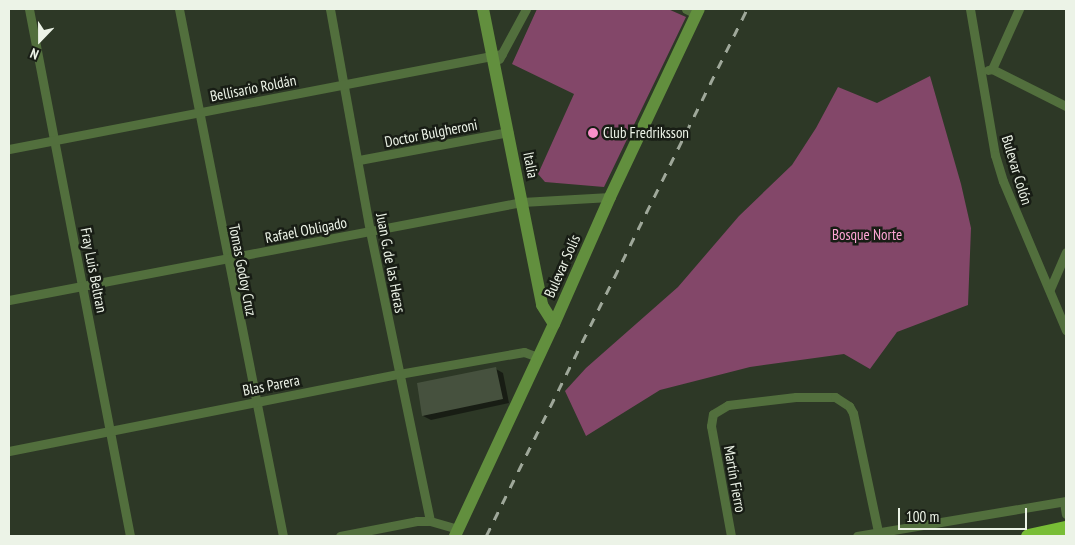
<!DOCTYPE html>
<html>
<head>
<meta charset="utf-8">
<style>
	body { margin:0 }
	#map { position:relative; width:1075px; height:545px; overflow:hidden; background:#2d3826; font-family:"PT Sans Narrow",sans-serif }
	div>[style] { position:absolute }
	.green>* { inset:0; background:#834769 }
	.shadow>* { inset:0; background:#0007 }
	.building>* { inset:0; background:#46513e }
	.street>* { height:9px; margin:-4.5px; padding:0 4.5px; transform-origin:4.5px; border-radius:4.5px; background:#526f3d }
	.secondary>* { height:12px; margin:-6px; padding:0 6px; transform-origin:6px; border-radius:6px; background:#628f3e }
	.highway>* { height:15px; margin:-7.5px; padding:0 7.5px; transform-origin:7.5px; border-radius:7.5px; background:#78bd36 }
	.rail>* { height:2.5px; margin-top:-1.25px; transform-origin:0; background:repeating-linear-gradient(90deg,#9fa89a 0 9px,transparent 0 18px) }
	.dots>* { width:14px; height:14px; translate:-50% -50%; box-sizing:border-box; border:2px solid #181d15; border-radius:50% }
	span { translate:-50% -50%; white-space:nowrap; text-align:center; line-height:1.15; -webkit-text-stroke:5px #181d15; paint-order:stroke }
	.street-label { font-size:15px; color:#ecf3e7 }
	.poi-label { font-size:15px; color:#ecf3e7 }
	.left { translate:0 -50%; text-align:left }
	.park-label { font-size:15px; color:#fea5d5 }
	.frame { position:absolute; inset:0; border:10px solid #ecf3e7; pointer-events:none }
	.north { position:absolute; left:15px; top:15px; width:50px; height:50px; -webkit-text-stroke:4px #181d15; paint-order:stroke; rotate:202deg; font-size:14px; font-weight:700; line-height:20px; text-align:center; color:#ecf3e7 }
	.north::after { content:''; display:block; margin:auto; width:18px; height:22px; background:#ecf3e7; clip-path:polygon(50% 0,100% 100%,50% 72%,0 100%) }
	.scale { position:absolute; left:898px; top:508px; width:129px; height:22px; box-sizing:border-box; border:2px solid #ecf3e7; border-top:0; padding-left:6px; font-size:15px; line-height:18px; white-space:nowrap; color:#ecf3e7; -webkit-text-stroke:4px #181d15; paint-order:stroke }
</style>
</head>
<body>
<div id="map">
	<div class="green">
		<i style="clip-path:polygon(537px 9px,668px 9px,686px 17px,604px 187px,545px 182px,538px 174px,574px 94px,512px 64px)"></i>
		<i style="clip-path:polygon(930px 76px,961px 184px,971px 228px,968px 305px,897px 332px,870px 369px,844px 354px,750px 367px,660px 390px,586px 436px,565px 391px,586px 368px,678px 287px,739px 216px,792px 165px,816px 128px,838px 87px,877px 103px)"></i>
	</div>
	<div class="shadow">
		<i style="clip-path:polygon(496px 369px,503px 373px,509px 403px,431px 420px,423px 416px)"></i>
	</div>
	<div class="building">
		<i style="clip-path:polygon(496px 367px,503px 399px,422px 416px,417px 383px)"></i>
	</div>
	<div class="street">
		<i style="left:29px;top:9px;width:537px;rotate:79.15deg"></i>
		<i style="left:179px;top:9px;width:537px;rotate:78.84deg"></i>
		<i style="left:330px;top:9px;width:226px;rotate:79.8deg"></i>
		<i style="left:370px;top:231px;width:296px;rotate:78.3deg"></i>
		<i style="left:686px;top:9px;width:11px;rotate:27deg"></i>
		<i style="left:970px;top:9px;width:148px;rotate:80.3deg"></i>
		<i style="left:995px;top:155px;width:27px;rotate:73deg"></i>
		<i style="left:1003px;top:181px;width:162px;rotate:67.1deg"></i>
		<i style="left:499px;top:59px;width:57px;rotate:-61.6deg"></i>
		<i style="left:992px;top:69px;width:83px;rotate:26.6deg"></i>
		<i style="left:988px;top:70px;width:4px;rotate:-14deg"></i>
		<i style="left:992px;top:69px;width:66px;rotate:-65.8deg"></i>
		<i style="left:9px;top:149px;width:502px;rotate:-10.91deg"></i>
		<i style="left:359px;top:160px;width:152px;rotate:-10.6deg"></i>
		<i style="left:1050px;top:289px;width:40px;rotate:-66.6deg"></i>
		<i style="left:9px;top:300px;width:522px;rotate:-10.82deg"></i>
		<i style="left:522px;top:202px;width:88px;rotate:-3.3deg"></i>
		<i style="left:9px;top:451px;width:398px;rotate:-11.2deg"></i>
		<i style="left:399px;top:374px;width:127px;rotate:-10deg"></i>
		<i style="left:524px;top:352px;width:15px;rotate:20deg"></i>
		<i style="left:1064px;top:502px;width:12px;rotate:81deg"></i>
		<i style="left:340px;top:536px;width:78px;rotate:-11deg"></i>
		<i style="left:417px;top:521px;width:13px"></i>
		<i style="left:430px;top:521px;width:29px;rotate:16deg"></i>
		<i style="left:731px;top:536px;width:112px;rotate:-100.3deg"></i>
		<i style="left:711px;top:426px;width:12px;rotate:-81deg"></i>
		<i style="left:713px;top:414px;width:17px;rotate:-31deg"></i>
		<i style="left:728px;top:405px;width:68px;rotate:-6.7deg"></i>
		<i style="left:796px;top:397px;width:39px"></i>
		<i style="left:835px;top:397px;width:17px;rotate:33deg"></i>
		<i style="left:849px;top:406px;width:8px;rotate:60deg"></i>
		<i style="left:853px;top:413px;width:122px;rotate:78.1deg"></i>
		<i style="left:857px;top:536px;width:212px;rotate:-9.5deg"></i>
	</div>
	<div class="secondary">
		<i style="left:483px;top:9px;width:302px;rotate:78.7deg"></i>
		<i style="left:542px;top:305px;width:22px;rotate:58deg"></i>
		<i style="left:455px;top:536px;width:234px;rotate:-65deg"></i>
		<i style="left:554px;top:324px;width:139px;rotate:-66.2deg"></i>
		<i style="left:610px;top:197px;width:208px;rotate:-64.7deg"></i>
	</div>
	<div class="highway">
		<i style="left:1028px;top:536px;width:39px;rotate:-12deg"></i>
	</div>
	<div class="rail">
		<i style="left:486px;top:536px;width:588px;rotate:-63.65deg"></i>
	</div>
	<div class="dots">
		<i style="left:593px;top:133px;background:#f990ca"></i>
	</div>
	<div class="street-label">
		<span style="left:253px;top:88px;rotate:-11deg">Bellisario Roldán</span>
		<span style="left:431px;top:133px;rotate:-11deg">Doctor Bulgheroni</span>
		<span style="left:531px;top:165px;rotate:79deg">Italia</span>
		<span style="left:1017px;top:170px;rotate:73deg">Bulevar Colón</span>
		<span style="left:306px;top:230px;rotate:-11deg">Rafael Obligado</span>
		<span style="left:391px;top:263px;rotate:79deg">Juan G. de las Heras</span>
		<span style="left:562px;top:266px;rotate:-66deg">Bulevar Solís</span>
		<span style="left:94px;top:270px;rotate:79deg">Fray Luis Beltran</span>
		<span style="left:243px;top:270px;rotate:79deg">Tomas Godoy Cruz</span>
		<span style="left:271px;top:385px;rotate:-11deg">Blas Parera</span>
		<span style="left:735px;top:479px;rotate:80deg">Martín Fierro</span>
	</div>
	<div class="poi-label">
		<span class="left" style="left:603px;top:133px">Club Fredriksson</span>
	</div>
	<div class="park-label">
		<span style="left:867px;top:235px">Bosque Norte</span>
	</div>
	<div class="frame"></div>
	<div class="north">N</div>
	<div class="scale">100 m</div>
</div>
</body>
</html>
